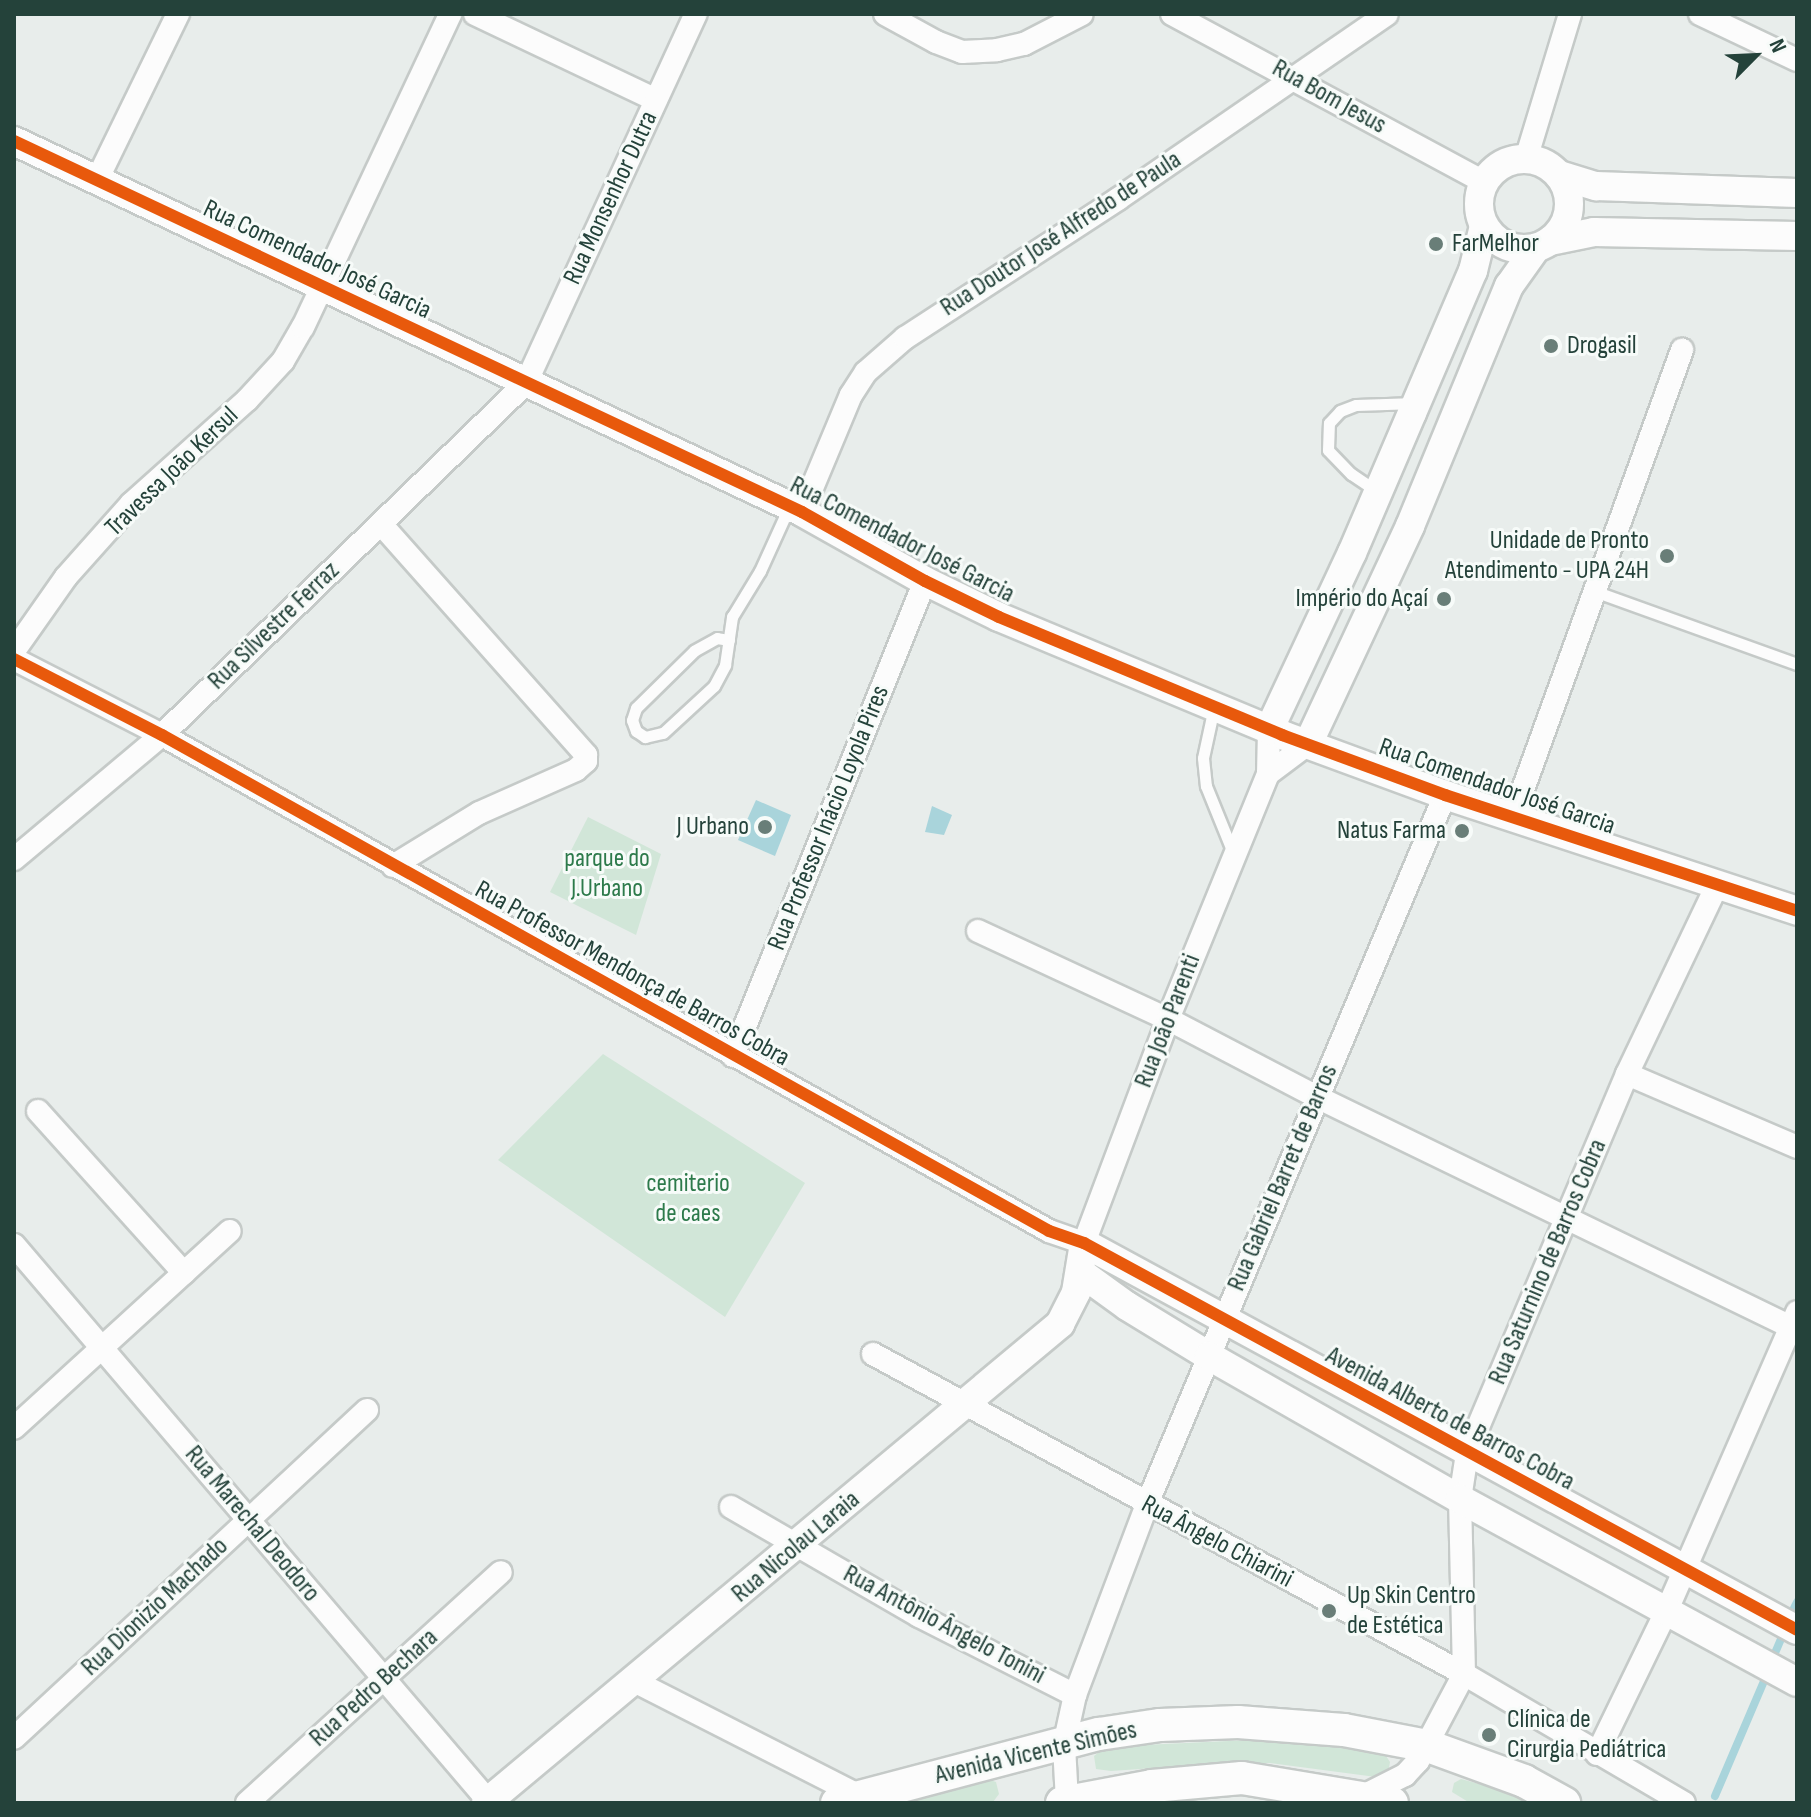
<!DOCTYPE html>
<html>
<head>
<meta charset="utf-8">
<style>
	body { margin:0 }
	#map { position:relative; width:1811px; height:1817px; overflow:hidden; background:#e8edeb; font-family:"Sofia Sans Condensed",sans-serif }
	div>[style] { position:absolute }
	.green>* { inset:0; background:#d1e6d8 }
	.water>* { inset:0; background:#a9d4db }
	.stream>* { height:8px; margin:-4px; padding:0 4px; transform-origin:4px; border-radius:4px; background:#a9d4db }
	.roads { filter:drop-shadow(2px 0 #c5cac8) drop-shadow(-2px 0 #c5cac8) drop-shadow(0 2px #c5cac8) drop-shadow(0 -2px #c5cac8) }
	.service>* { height:11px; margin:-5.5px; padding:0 5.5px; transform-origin:5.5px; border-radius:5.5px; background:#fcfcfc }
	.minor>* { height:22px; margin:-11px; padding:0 11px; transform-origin:11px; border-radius:11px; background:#fcfcfc }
	.tertiary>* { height:28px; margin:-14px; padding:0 14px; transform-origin:14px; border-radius:14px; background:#fcfcfc }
	.tertiary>.ring { margin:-14px; padding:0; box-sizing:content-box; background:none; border:28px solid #fcfcfc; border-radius:50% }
	.secondary>* { height:32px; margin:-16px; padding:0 16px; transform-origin:16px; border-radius:16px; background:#fcfcfc }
	.cycleway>* { height:12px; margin:-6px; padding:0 6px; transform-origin:6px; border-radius:6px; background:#e8590c }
	.dots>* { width:22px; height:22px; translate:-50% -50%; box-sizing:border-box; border:4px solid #f7fbf9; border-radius:50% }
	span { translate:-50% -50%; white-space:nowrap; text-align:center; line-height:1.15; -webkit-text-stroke:6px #f7fbf9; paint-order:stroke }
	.street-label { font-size:26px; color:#24423a }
	.poi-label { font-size:26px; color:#24423a }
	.left { translate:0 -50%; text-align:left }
	.right { translate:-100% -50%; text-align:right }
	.park-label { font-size:26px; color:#2d7a4b }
	.frame { position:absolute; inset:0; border:16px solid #24423a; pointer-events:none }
	.north { position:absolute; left:1715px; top:16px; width:80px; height:80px; -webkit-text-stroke:6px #f7fbf9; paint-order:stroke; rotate:66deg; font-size:22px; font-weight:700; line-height:32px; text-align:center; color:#24423a }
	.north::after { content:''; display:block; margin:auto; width:28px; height:36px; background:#24423a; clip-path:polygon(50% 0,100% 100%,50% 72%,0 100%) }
</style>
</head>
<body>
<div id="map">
	<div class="green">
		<i style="clip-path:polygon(588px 817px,661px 854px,636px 935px,550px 892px)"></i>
		<i style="clip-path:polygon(603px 1054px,805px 1183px,725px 1317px,498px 1160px)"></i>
		<i style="clip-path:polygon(1271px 1739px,1318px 1741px,1384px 1753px,1390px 1762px,1388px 1773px,1376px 1777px,1270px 1763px,1227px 1763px,1111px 1771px,1096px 1769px,1094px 1756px,1103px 1749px,1122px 1746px)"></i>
		<i style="clip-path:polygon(984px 1778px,996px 1782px,999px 1794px,993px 1802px,898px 1803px)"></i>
		<i style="clip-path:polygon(1461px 1779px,1494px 1788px,1528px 1803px,1470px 1803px,1452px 1792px,1454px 1783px)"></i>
	</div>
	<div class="water">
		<i style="clip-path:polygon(756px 800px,791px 815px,775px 856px,738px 840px)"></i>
		<i style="clip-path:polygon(932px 806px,952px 815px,944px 835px,925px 832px)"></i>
	</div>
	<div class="stream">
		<i style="left:1793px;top:1610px;width:9px;rotate:-63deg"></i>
		<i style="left:1775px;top:1653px;width:15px;rotate:-67deg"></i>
		<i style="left:1715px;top:1796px;width:125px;rotate:-66.9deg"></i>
	</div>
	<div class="roads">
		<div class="service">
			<i style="left:1378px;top:492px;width:32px;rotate:-146deg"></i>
			<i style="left:1351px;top:474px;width:33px;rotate:-134deg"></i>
			<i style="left:1328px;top:450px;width:27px;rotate:-88deg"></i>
			<i style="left:1329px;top:423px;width:16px;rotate:-47deg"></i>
			<i style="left:1340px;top:411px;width:17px;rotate:-21deg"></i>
			<i style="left:1356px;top:405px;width:60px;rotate:-1.9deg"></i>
			<i style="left:1594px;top:591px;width:216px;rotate:19.8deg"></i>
			<i style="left:729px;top:640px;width:12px;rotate:-171deg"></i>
			<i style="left:717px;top:638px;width:26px;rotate:151deg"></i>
			<i style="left:694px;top:651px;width:81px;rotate:135.5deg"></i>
			<i style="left:636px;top:708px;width:13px;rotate:108deg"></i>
			<i style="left:632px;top:720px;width:12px;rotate:70deg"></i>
			<i style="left:636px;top:731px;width:11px;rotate:34deg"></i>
			<i style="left:645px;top:737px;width:18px;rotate:-13deg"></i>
			<i style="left:663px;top:733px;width:69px;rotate:-42.7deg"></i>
			<i style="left:714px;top:686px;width:24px;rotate:-62deg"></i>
			<i style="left:725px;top:665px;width:49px;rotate:-81.7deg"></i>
			<i style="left:732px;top:617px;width:54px;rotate:-58.7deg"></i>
			<i style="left:760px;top:571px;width:70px;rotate:-65.6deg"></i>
			<i style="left:1214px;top:707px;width:52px;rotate:102.2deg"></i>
			<i style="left:1203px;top:758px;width:28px;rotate:84deg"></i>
			<i style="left:1206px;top:786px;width:74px;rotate:67.9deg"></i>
		</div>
		<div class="minor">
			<i style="left:475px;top:14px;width:200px;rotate:25.4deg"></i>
			<i style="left:885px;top:14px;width:58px;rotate:28.8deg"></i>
			<i style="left:936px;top:42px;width:28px;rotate:21deg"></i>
			<i style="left:962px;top:52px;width:35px;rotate:-3deg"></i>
			<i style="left:997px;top:50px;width:28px;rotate:-13deg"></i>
			<i style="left:1024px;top:44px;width:65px;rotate:-27.3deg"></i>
			<i style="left:1172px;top:14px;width:354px;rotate:28.3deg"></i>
			<i style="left:1700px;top:14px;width:107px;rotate:25.4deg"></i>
			<i style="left:1526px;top:159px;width:152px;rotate:-73.1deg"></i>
			<i style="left:97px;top:180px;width:185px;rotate:-64deg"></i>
			<i style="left:802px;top:512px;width:127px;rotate:-67.3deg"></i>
			<i style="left:851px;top:395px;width:27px;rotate:-57deg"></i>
			<i style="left:866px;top:372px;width:52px;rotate:-41.1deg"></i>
			<i style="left:905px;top:338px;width:254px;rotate:-33.1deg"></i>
			<i style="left:1118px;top:199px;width:326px;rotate:-34.5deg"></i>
			<i style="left:381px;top:524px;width:309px;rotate:48.4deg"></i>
			<i style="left:586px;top:755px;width:6px;rotate:90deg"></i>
			<i style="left:586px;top:761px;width:13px;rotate:138deg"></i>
			<i style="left:576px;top:770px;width:106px;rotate:156.1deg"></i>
			<i style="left:479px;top:813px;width:101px;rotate:148.4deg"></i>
			<i style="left:14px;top:651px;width:90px;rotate:-54.9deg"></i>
			<i style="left:66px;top:577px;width:98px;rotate:-48.3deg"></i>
			<i style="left:131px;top:504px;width:156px;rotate:-41.9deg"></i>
			<i style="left:247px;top:400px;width:53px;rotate:-47.3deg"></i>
			<i style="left:283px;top:361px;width:39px;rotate:-60deg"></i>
			<i style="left:303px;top:327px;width:346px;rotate:-64.8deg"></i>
			<i style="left:14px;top:659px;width:166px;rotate:27.2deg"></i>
			<i style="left:162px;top:735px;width:1016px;rotate:29.21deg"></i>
			<i style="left:1049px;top:1231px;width:37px;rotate:19deg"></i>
			<i style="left:1084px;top:1243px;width:239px;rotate:-69.4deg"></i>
			<i style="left:1168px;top:1019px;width:265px;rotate:-67.8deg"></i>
			<i style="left:1268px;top:774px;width:44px;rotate:-88.7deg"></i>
			<i style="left:1268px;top:774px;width:50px;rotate:-36.9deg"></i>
			<i style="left:1513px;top:817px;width:497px;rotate:-70.1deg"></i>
			<i style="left:14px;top:859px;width:193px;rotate:-40deg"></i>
			<i style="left:162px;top:735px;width:506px;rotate:-44.04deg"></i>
			<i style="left:526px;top:383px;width:406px;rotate:-65.3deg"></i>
			<i style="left:978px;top:931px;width:209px;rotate:24.9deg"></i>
			<i style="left:1168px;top:1019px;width:168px;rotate:27.6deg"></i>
			<i style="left:1317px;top:1097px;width:534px;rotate:25.89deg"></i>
			<i style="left:733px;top:1056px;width:512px;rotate:-67.99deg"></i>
			<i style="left:1627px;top:1074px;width:185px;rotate:23.2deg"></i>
			<i style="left:38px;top:1111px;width:218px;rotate:48deg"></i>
			<i style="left:14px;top:1245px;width:733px;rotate:49.53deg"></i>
			<i style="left:873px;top:1354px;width:672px;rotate:28.43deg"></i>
			<i style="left:1464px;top:1674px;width:255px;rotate:30.4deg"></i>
			<i style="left:14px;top:1428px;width:292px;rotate:-42.4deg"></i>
			<i style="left:731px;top:1507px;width:217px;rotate:30.1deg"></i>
			<i style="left:919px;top:1616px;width:175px;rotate:26.9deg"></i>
			<i style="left:634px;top:1681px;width:254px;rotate:27deg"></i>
			<i style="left:14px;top:1738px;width:482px;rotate:-42.9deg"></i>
			<i style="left:1597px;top:1754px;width:160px;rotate:-64.1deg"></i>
			<i style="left:1667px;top:1610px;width:325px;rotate:-66.4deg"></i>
			<i style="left:1363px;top:1796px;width:47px;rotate:-26.6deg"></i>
			<i style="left:1405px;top:1775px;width:19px;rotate:-47deg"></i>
			<i style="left:1418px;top:1761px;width:98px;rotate:-62.1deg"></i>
			<i style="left:1464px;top:1674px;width:175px;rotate:-91.3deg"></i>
			<i style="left:1460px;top:1499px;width:47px;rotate:-81.3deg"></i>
			<i style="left:1467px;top:1453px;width:411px;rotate:-67.1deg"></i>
			<i style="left:1627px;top:1074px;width:209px;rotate:-64.5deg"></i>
			<i style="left:1067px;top:1801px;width:56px;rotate:-93.1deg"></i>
			<i style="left:1064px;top:1745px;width:51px;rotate:-77.6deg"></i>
			<i style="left:1075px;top:1695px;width:204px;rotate:-69.3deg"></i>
			<i style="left:1147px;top:1504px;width:769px;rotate:-67.2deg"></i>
			<i style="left:247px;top:1803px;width:343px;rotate:-42.3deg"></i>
		</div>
		<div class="tertiary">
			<i style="left:14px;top:141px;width:871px;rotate:25.21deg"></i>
			<i style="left:802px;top:512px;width:141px;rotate:29.3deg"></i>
			<i style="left:925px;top:581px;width:82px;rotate:25.9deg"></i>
			<i style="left:999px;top:617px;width:307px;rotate:22.6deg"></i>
			<i style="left:1282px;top:735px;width:174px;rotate:20.2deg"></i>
			<i style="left:1445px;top:795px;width:371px;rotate:18.2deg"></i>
			<i class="ring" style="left:1479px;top:159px;width:62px;height:62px"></i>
			<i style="left:1559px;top:175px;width:39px;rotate:17deg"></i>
			<i style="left:1596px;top:186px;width:201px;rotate:2deg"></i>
			<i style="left:1550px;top:241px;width:45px;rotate:-11.6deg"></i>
			<i style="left:1594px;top:232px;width:203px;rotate:1.1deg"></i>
			<i style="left:1269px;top:730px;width:195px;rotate:-64.9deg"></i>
			<i style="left:1352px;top:553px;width:152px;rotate:-66.8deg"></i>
			<i style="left:1412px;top:413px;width:155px;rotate:-66.8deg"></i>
			<i style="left:1473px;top:271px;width:46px;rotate:-76.3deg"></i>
			<i style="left:1308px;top:744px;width:241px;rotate:-64.9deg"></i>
			<i style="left:1410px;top:526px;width:260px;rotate:-67.6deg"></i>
			<i style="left:1509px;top:286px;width:47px;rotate:-54.6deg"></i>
			<i style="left:1080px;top:1272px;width:58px;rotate:35.9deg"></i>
			<i style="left:1127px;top:1306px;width:96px;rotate:31.4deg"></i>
			<i style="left:1209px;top:1356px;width:289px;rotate:29.7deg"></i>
			<i style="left:1460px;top:1499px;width:383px;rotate:28.5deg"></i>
			<i style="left:486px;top:1803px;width:748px;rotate:-39.84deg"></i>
			<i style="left:1060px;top:1324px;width:36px;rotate:-63deg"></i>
			<i style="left:1076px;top:1292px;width:50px;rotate:-80.7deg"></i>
			<i style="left:1084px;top:1243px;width:811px;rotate:28.49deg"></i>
		</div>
		<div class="secondary">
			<i style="left:837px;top:1803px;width:271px;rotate:-14.8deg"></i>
			<i style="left:1099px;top:1734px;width:62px;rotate:-8.4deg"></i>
			<i style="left:1160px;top:1725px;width:78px;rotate:-2.2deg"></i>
			<i style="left:1238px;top:1722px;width:106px;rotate:4.3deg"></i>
			<i style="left:1344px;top:1730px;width:86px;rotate:10.8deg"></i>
			<i style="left:1428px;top:1746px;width:102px;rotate:20deg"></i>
			<i style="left:1524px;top:1781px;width:46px;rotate:28.8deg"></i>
			<i style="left:1062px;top:1803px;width:92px;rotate:-10.7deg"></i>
			<i style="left:1152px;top:1786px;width:90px;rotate:-5.1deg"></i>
			<i style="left:1242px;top:1778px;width:152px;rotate:9.5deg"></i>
		</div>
	</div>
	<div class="cycleway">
		<i style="left:14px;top:141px;width:871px;rotate:25.21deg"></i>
		<i style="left:802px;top:512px;width:141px;rotate:29.3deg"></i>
		<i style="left:925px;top:581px;width:82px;rotate:25.9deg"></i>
		<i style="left:999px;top:617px;width:307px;rotate:22.6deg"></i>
		<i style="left:1282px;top:735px;width:174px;rotate:20.2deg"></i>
		<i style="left:1445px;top:795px;width:371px;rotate:18.2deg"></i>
		<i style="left:14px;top:659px;width:166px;rotate:27.2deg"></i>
		<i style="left:162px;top:735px;width:1016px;rotate:29.21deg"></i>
		<i style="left:1049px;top:1231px;width:37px;rotate:19deg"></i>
		<i style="left:1084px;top:1243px;width:811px;rotate:28.49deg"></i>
	</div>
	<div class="dots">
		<i style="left:1436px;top:244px;background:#697e78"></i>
		<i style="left:1551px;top:346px;background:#697e78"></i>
		<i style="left:1667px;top:556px;background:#697e78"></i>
		<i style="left:1444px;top:599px;background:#697e78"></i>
		<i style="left:765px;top:827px;background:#697e78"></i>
		<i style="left:1462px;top:831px;background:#697e78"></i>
		<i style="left:1329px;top:1611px;background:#697e78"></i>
		<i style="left:1489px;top:1735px;background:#697e78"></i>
	</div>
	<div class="street-label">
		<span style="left:1329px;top:97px;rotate:29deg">Rua Bom Jesus</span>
		<span style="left:611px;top:198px;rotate:-65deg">Rua Monsenhor Dutra</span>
		<span style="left:1061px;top:234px;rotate:-33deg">Rua Doutor José Alfredo de Paula</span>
		<span style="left:317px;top:260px;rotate:25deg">Rua Comendador José Garcia</span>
		<span style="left:172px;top:472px;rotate:-44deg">Travessa João Kersul</span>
		<span style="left:902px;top:540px;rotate:27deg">Rua Comendador José Garcia</span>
		<span style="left:274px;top:626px;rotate:-44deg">Rua Silvestre Ferraz</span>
		<span style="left:1497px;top:787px;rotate:19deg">Rua Comendador José Garcia</span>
		<span style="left:829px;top:818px;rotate:-68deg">Rua Professor Inácio Loyola Pires</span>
		<span style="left:632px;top:974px;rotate:29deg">Rua Professor Mendonça de Barros Cobra</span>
		<span style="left:1168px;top:1021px;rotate:-69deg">Rua João Parenti</span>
		<span style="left:1283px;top:1178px;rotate:-67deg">Rua Gabriel Barret de Barros</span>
		<span style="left:1548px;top:1262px;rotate:-67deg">Rua Saturnino de Barros Cobra</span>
		<span style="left:1450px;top:1419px;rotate:28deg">Avenida Alberto de Barros Cobra</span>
		<span style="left:252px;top:1524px;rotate:50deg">Rua Marechal Deodoro</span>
		<span style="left:1217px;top:1542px;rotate:28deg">Rua Ângelo Chiarini</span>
		<span style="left:796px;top:1547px;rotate:-40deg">Rua Nicolau Laraia</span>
		<span style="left:155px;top:1607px;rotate:-43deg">Rua Dionizio Machado</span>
		<span style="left:944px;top:1625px;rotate:28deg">Rua Antônio Ângelo Tonini</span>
		<span style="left:374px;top:1688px;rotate:-42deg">Rua Pedro Bechara</span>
		<span style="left:1036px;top:1753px;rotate:-13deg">Avenida Vicente Simões</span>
	</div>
	<div class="poi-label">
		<span class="left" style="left:1452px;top:244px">FarMelhor</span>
		<span class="left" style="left:1567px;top:346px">Drogasil</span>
		<span class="right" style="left:1649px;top:556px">Unidade de Pronto<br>Atendimento - UPA 24H</span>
		<span class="right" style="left:1428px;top:599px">Império do Açaí</span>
		<span class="right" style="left:749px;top:827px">J Urbano</span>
		<span class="right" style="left:1446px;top:831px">Natus Farma</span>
		<span class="left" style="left:1347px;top:1611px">Up Skin Centro<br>de Estética</span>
		<span class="left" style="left:1507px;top:1735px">Clínica de<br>Cirurgia Pediátrica</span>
	</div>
	<div class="park-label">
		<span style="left:607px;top:874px">parque do<br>J.Urbano</span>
		<span style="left:688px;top:1199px">cemiterio<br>de caes</span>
	</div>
	<div class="frame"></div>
	<div class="north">N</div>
</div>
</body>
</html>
